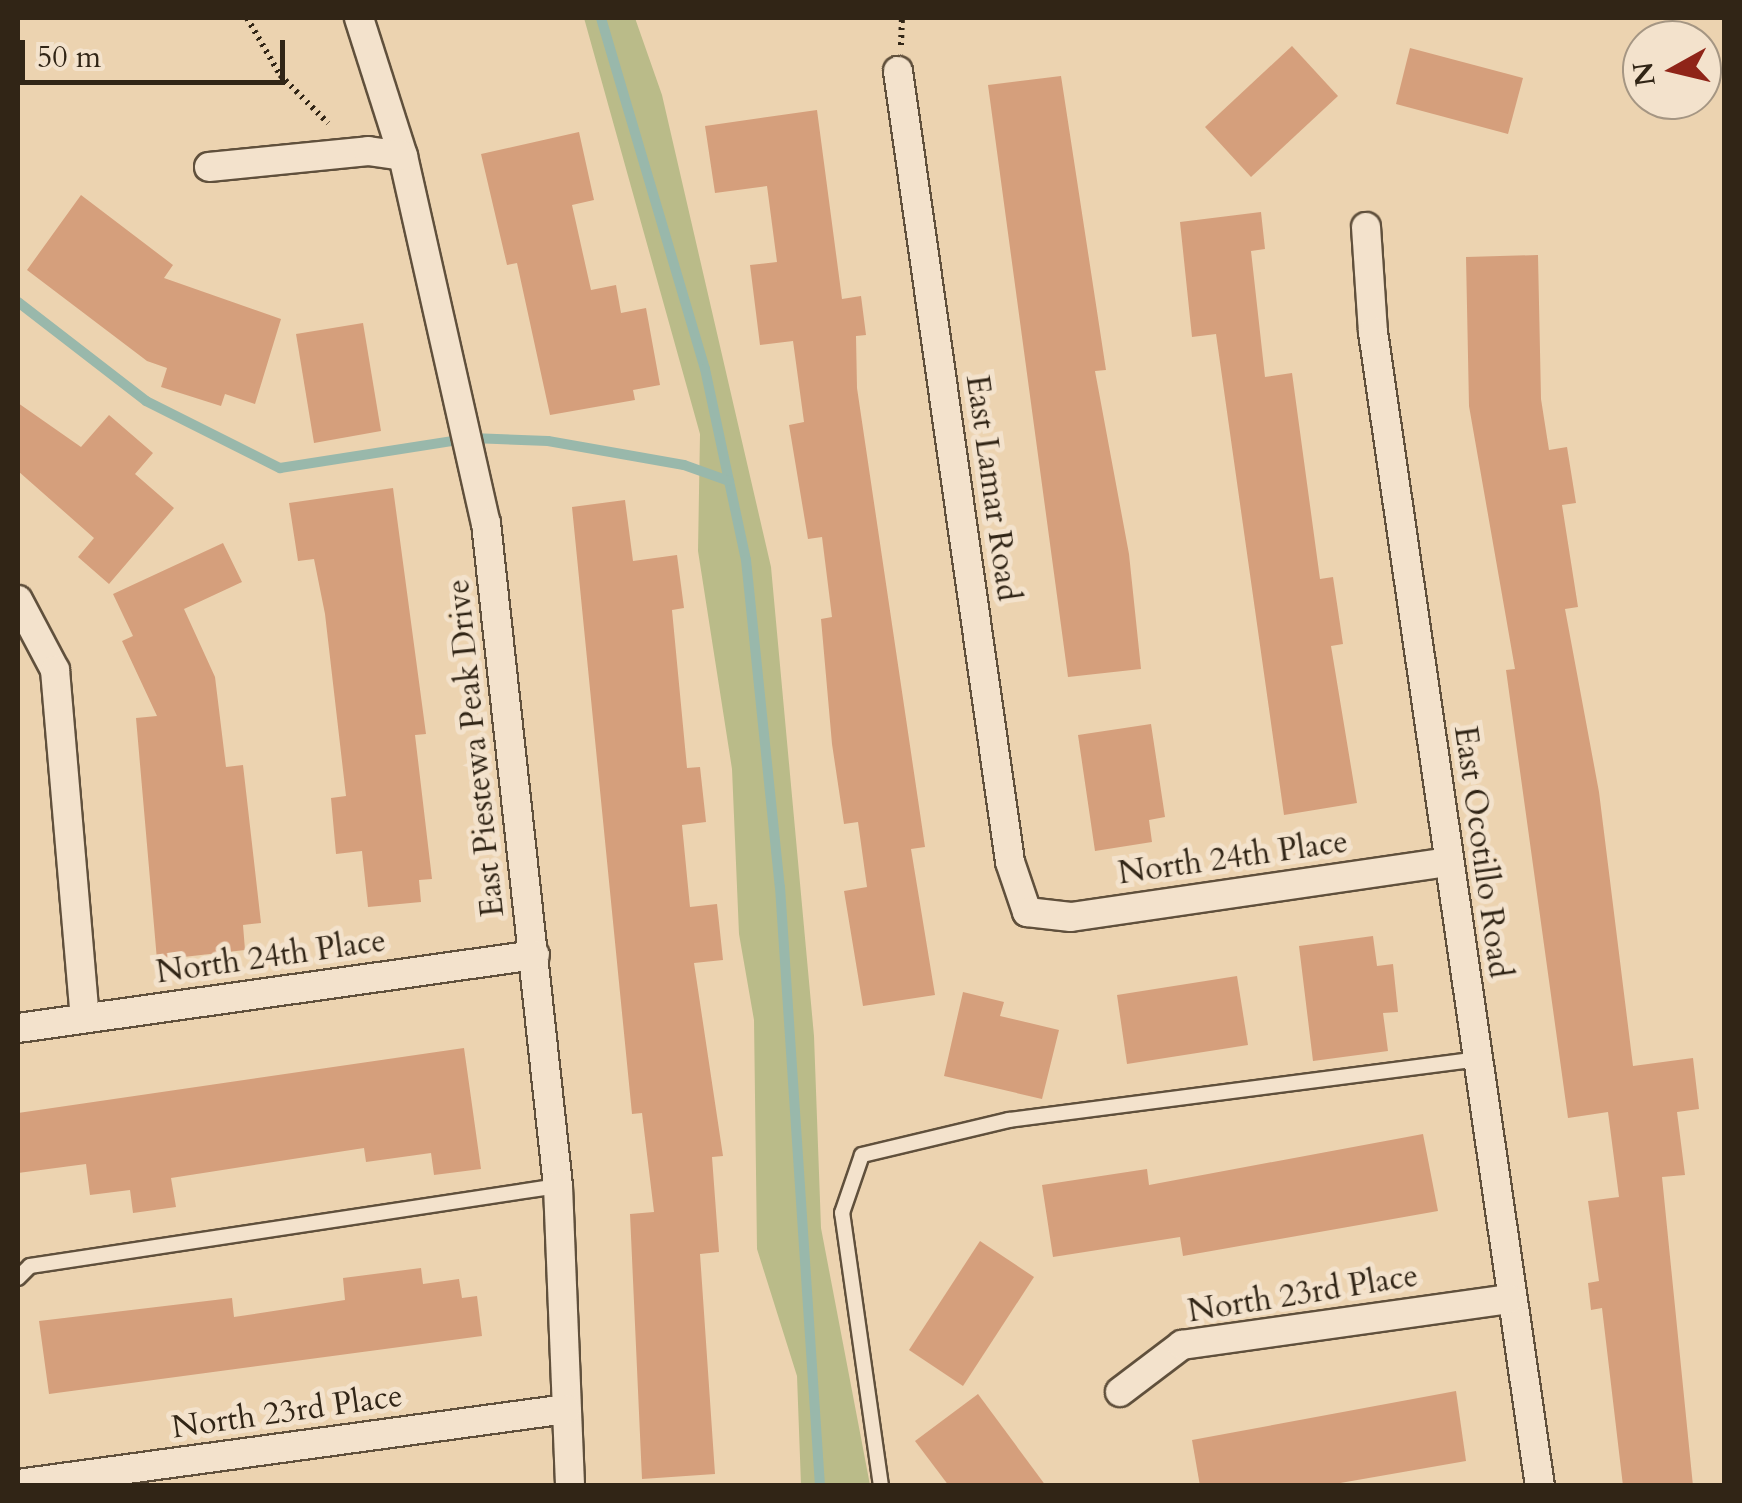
<!DOCTYPE html>
<html>
<head>
<meta charset="utf-8">
<style>
	body { margin:0 }
	#map { position:relative; width:1742px; height:1503px; overflow:hidden; background:#ecd3b0; font-family:Cardo,serif }
	div>[style] { position:absolute }
	.green>* { inset:0; background:#babb89 }
	.stream>* { height:10px; margin:-5px; padding:0 5px; transform-origin:5px; border-radius:5px; background:#99b8ab }
	.building>* { inset:0; background:#d59f7c }
	.path>* { height:6px; margin-top:-3px; transform-origin:0; background:repeating-linear-gradient(90deg,#312516 0 2.5px,transparent 0 7.5px) }
	.roads { filter:drop-shadow(2px 0 #60503c) drop-shadow(-2px 0 #60503c) drop-shadow(0 2px #60503c) drop-shadow(0 -2px #60503c) }
	.service>* { height:14px; margin:-7px; padding:0 7px; transform-origin:7px; border-radius:7px; background:#f3e2cc }
	.minor>* { height:28px; margin:-14px; padding:0 14px; transform-origin:14px; border-radius:14px; background:#f3e2cc }
	span { translate:-50% -50%; white-space:nowrap; text-align:center; line-height:1.15; -webkit-text-stroke:10px #f3e2cc; paint-order:stroke }
	.street-label { font-size:32px; color:#312516 }
	.frame { position:absolute; inset:0; border:20px solid #312516; pointer-events:none }
	.north { position:absolute; left:1622px; top:20px; width:100px; height:100px; box-sizing:border-box; background:#f3e2cc; border:2px solid #a59683; border-radius:50%; rotate:262deg; font-size:28px; font-weight:700; line-height:40px; text-align:center; color:#312516 }
	.north::after { content:''; display:block; margin:auto; width:35px; height:45px; background:#8f2418; clip-path:polygon(50% 0,100% 100%,50% 72%,0 100%) }
	.scale { position:absolute; left:20px; top:40px; width:265px; height:45px; box-sizing:border-box; border:5px solid #312516; border-top:0; padding-left:12px; font-size:30px; line-height:35px; white-space:nowrap; color:#312516; -webkit-text-stroke:8px #f3e2cc; paint-order:stroke }
</style>
</head>
<body>
<div id="map">
	<div class="green">
		<i style="clip-path:polygon(584px 18px,635px 18px,662px 95px,771px 567px,814px 1036px,821px 1228px,870px 1485px,801px 1485px,797px 1376px,757px 1249px,754px 1020px,739px 934px,732px 769px,698px 551px,700px 434px)"></i>
	</div>
	<div class="stream">
		<i style="left:601px;top:18px;width:366px;rotate:73.5deg"></i>
		<i style="left:705px;top:369px;width:195px;rotate:77.9deg"></i>
		<i style="left:746px;top:560px;width:329px;rotate:84.1deg"></i>
		<i style="left:780px;top:887px;width:600px;rotate:86.18deg"></i>
		<i style="left:18px;top:302px;width:162px;rotate:37.7deg"></i>
		<i style="left:146px;top:401px;width:150px;rotate:26.6deg"></i>
		<i style="left:280px;top:468px;width:193px;rotate:-8.9deg"></i>
		<i style="left:471px;top:438px;width:77px;rotate:2.2deg"></i>
		<i style="left:548px;top:441px;width:138px;rotate:10deg"></i>
		<i style="left:684px;top:465px;width:48px;rotate:19.6deg"></i>
	</div>
	<div class="building">
		<i style="clip-path:polygon(1292px 46px,1338px 96px,1251px 177px,1205px 127px)"></i>
		<i style="clip-path:polygon(1410px 48px,1523px 78px,1508px 134px,1396px 104px)"></i>
		<i style="clip-path:polygon(1061px 76px,1106px 370px,1095px 371px,1129px 554px,1141px 669px,1068px 677px,988px 85px)"></i>
		<i style="clip-path:polygon(817px 110px,842px 299px,861px 296px,866px 335px,856px 336px,857px 388px,925px 847px,911px 849px,935px 995px,863px 1006px,844px 891px,867px 887px,858px 822px,844px 824px,832px 744px,821px 619px,832px 617px,822px 537px,808px 539px,789px 425px,804px 422px,793px 341px,760px 345px,750px 265px,777px 262px,767px 186px,715px 193px,705px 126px)"></i>
		<i style="clip-path:polygon(579px 132px,594px 200px,572px 205px,591px 290px,616px 285px,621px 313px,646px 308px,660px 385px,633px 390px,635px 400px,550px 415px,517px 263px,507px 265px,481px 154px)"></i>
		<i style="clip-path:polygon(81px 195px,173px 265px,164px 278px,281px 319px,255px 404px,225px 394px,221px 406px,161px 387px,167px 368px,147px 361px,27px 270px)"></i>
		<i style="clip-path:polygon(1261px 212px,1265px 249px,1251px 251px,1265px 377px,1292px 373px,1320px 579px,1333px 577px,1343px 644px,1331px 646px,1357px 803px,1284px 815px,1216px 334px,1192px 337px,1180px 222px)"></i>
		<i style="clip-path:polygon(1538px 255px,1541px 399px,1549px 450px,1567px 447px,1576px 503px,1562px 505px,1578px 607px,1565px 609px,1599px 792px,1633px 1066px,1693px 1058px,1699px 1109px,1677px 1112px,1685px 1175px,1662px 1177px,1693px 1486px,1623px 1486px,1602px 1308px,1591px 1310px,1588px 1283px,1599px 1281px,1588px 1201px,1619px 1197px,1608px 1112px,1568px 1118px,1506px 670px,1515px 669px,1469px 406px,1466px 257px)"></i>
		<i style="clip-path:polygon(363px 323px,381px 431px,314px 443px,296px 334px)"></i>
		<i style="clip-path:polygon(18px 403px,81px 447px,109px 415px,153px 453px,135px 474px,174px 508px,109px 584px,78px 557px,94px 538px,18px 471px)"></i>
		<i style="clip-path:polygon(393px 488px,426px 734px,415px 735px,432px 879px,419px 880px,421px 902px,368px 907px,362px 851px,336px 854px,331px 798px,346px 796px,325px 614px,314px 559px,298px 561px,289px 503px)"></i>
		<i style="clip-path:polygon(625px 500px,633px 561px,677px 555px,684px 608px,672px 610px,687px 768px,700px 767px,706px 822px,682px 825px,690px 907px,717px 904px,723px 960px,694px 963px,723px 1156px,712px 1157px,719px 1252px,700px 1254px,715px 1474px,642px 1479px,630px 1214px,654px 1212px,642px 1113px,632px 1114px,572px 507px)"></i>
		<i style="clip-path:polygon(223px 543px,242px 582px,184px 609px,215px 677px,226px 767px,243px 765px,261px 923px,243px 925px,245px 950px,157px 960px,136px 718px,157px 716px,122px 641px,133px 636px,113px 594px)"></i>
		<i style="clip-path:polygon(1151px 724px,1165px 817px,1149px 820px,1152px 842px,1095px 851px,1078px 735px)"></i>
		<i style="clip-path:polygon(1373px 936px,1377px 966px,1393px 964px,1398px 1012px,1383px 1013px,1388px 1051px,1313px 1061px,1299px 946px)"></i>
		<i style="clip-path:polygon(1237px 976px,1248px 1045px,1127px 1064px,1117px 995px)"></i>
		<i style="clip-path:polygon(963px 992px,1004px 1002px,1000px 1016px,1059px 1030px,1042px 1099px,944px 1076px)"></i>
		<i style="clip-path:polygon(464px 1048px,481px 1169px,434px 1175px,431px 1153px,366px 1162px,364px 1148px,171px 1178px,176px 1207px,133px 1213px,130px 1190px,90px 1195px,86px 1164px,18px 1173px,18px 1113px)"></i>
		<i style="clip-path:polygon(1423px 1134px,1438px 1211px,1183px 1256px,1180px 1237px,1053px 1257px,1042px 1185px,1147px 1169px,1149px 1185px)"></i>
		<i style="clip-path:polygon(980px 1241px,1034px 1277px,963px 1386px,909px 1350px)"></i>
		<i style="clip-path:polygon(421px 1268px,423px 1284px,459px 1279px,462px 1298px,477px 1296px,482px 1336px,49px 1394px,39px 1321px,232px 1298px,234px 1317px,345px 1300px,343px 1278px)"></i>
		<i style="clip-path:polygon(1456px 1391px,1466px 1461px,1323px 1486px,1200px 1486px,1192px 1440px)"></i>
		<i style="clip-path:polygon(978px 1394px,1046px 1486px,949px 1486px,915px 1441px)"></i>
	</div>
	<div class="path">
		<i style="left:247px;top:18px;width:66px;rotate:59.9deg"></i>
		<i style="left:280px;top:75px;width:68px;rotate:45deg"></i>
		<i style="left:901px;top:45px;width:27px;rotate:-88deg"></i>
	</div>
	<div class="roads">
		<div class="service">
			<i style="left:18px;top:1278px;width:17px;rotate:-45deg"></i>
			<i style="left:30px;top:1266px;width:534px;rotate:-8.62deg"></i>
			<i style="left:881px;top:1486px;width:276px;rotate:-98.1deg"></i>
			<i style="left:842px;top:1213px;width:61px;rotate:-71deg"></i>
			<i style="left:862px;top:1155px;width:151px;rotate:-13.4deg"></i>
			<i style="left:1009px;top:1120px;width:471px;rotate:-7.4deg"></i>
		</div>
		<div class="minor">
			<i style="left:359px;top:18px;width:145px;rotate:72.3deg"></i>
			<i style="left:403px;top:156px;width:376px;rotate:77.3deg"></i>
			<i style="left:486px;top:523px;width:667px;rotate:83.8deg"></i>
			<i style="left:558px;top:1186px;width:300px;rotate:87.7deg"></i>
			<i style="left:898px;top:71px;width:799px;rotate:81.94deg"></i>
			<i style="left:1010px;top:862px;width:53px;rotate:71.2deg"></i>
			<i style="left:1027px;top:912px;width:44px;rotate:6.5deg"></i>
			<i style="left:1071px;top:917px;width:381px;rotate:-8.3deg"></i>
			<i style="left:209px;top:167px;width:160px;rotate:-5.7deg"></i>
			<i style="left:368px;top:151px;width:35px;rotate:8deg"></i>
			<i style="left:1366px;top:227px;width:105px;rotate:86.2deg"></i>
			<i style="left:1373px;top:332px;width:1166px;rotate:81.77deg"></i>
			<i style="left:18px;top:600px;width:79px;rotate:62.1deg"></i>
			<i style="left:55px;top:670px;width:349px;rotate:85.1deg"></i>
			<i style="left:18px;top:1028px;width:522px;rotate:-8.04deg"></i>
			<i style="left:1120px;top:1392px;width:78px;rotate:-37.2deg"></i>
			<i style="left:1182px;top:1345px;width:330px;rotate:-8deg"></i>
			<i style="left:18px;top:1484px;width:553px;rotate:-7.79deg"></i>
		</div>
	</div>
	<div class="street-label">
		<span style="left:992px;top:488px;rotate:82deg">East Lamar Road</span>
		<span style="left:476px;top:748px;rotate:-96deg">East Piestewa Peak Drive</span>
		<span style="left:1482px;top:852px;rotate:82deg">East Ocotillo Road</span>
		<span style="left:1233px;top:858px;rotate:-8deg">North 24th Place</span>
		<span style="left:271px;top:957px;rotate:-8deg">North 24th Place</span>
		<span style="left:1303px;top:1294px;rotate:-9deg">North 23rd Place</span>
		<span style="left:287px;top:1412px;rotate:-8deg">North 23rd Place</span>
	</div>
	<div class="frame"></div>
	<div class="north">N</div>
	<div class="scale">50 m</div>
</div>
</body>
</html>
